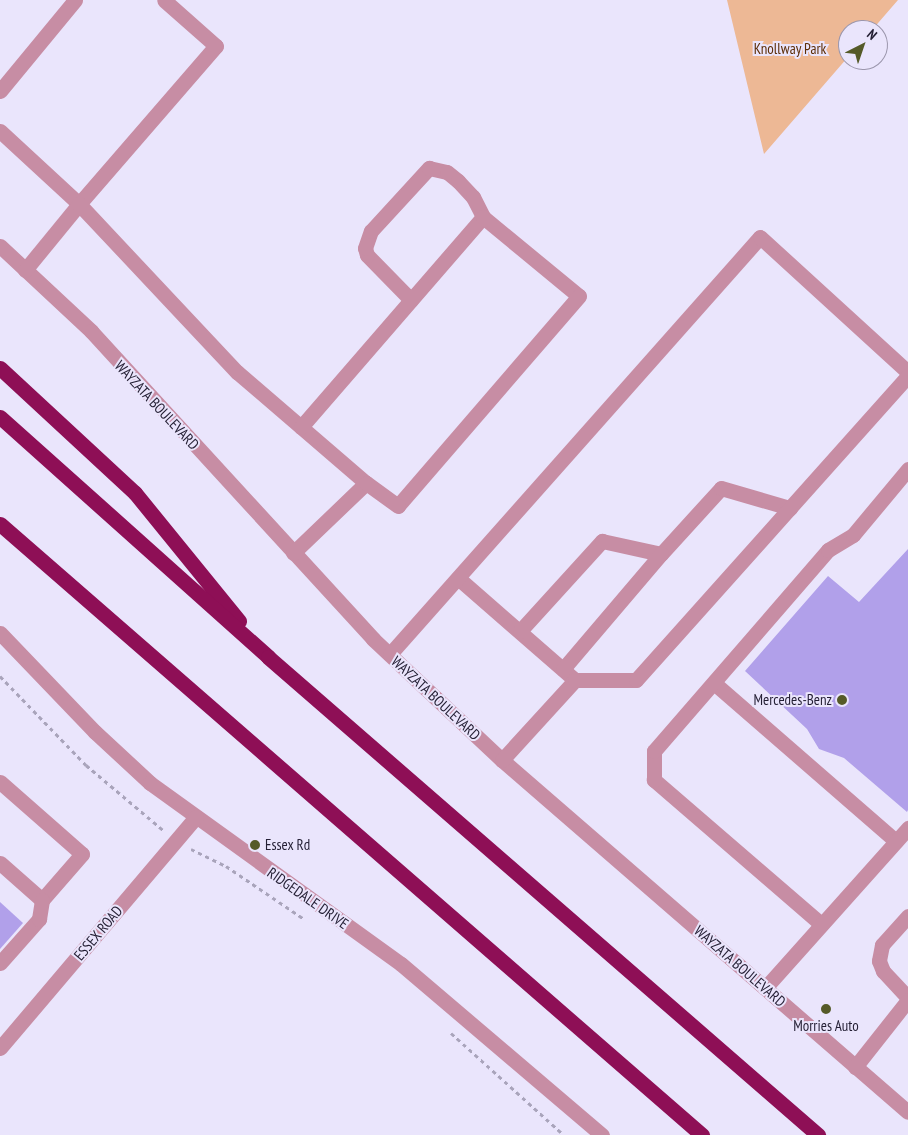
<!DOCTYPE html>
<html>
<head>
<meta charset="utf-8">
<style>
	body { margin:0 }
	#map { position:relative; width:908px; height:1135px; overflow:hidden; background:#eae5fc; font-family:"PT Sans Narrow",sans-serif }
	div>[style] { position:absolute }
	.green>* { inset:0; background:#edb895 }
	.building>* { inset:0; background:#b1a0ea }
	.path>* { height:3px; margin-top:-1.5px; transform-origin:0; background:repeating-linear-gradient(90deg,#a9a4bb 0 4px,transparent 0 8px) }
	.minor>* { height:15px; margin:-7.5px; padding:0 7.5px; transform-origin:7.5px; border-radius:7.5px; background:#c78da4 }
	.highway>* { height:15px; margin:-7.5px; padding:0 7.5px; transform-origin:7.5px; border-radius:7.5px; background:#8e0f56 }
	.dots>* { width:14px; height:14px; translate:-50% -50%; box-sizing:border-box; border:2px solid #eae5fc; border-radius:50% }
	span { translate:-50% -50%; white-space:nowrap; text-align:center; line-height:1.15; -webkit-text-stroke:4px #eae5fc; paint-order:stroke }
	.park-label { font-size:15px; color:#5c2e08 }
	.street-label { font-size:15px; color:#241f34 }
	.poi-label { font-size:15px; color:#241f34 }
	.right { translate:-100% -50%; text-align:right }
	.left { translate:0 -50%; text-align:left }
	.north { position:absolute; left:838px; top:20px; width:50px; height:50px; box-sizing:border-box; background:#eae5fc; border:1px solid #9b96ac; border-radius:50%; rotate:41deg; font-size:14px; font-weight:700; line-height:20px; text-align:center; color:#241f34 }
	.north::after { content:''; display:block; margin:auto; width:18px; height:22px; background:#555a28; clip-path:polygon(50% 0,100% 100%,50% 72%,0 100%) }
</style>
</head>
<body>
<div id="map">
	<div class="green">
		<i style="clip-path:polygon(727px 0,898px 0,872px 30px,848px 30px,848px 57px,764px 154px)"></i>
	</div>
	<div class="building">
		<i style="clip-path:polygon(908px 549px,908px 810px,907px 812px,844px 758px,819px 749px,807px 729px,745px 671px,828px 576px,859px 602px)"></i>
		<i style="clip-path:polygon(0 902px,23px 923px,0 949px)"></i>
	</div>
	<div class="path">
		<i style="left:0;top:676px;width:124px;rotate:46deg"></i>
		<i style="left:86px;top:765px;width:101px;rotate:40.2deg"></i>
		<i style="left:191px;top:849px;width:39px;rotate:26deg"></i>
		<i style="left:226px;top:866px;width:94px;rotate:34.2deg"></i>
		<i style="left:451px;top:1033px;width:152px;rotate:42.1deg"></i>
	</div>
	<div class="minor">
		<i style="left:0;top:91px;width:118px;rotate:-50.5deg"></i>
		<i style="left:0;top:131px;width:108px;rotate:42.7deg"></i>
		<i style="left:79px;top:204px;width:209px;rotate:-49.1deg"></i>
		<i style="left:216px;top:46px;width:69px;rotate:-138.5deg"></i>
		<i style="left:0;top:246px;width:125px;rotate:43deg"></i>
		<i style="left:91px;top:331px;width:418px;rotate:47.5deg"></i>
		<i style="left:373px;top:639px;width:177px;rotate:43.2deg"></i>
		<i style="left:502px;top:760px;width:537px;rotate:40.93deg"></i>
		<i style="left:25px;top:270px;width:85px;rotate:-50.7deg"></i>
		<i style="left:79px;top:204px;width:231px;rotate:46.8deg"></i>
		<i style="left:237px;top:372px;width:170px;rotate:40.7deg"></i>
		<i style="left:366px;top:483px;width:101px;rotate:136.2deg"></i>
		<i style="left:411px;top:300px;width:63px;rotate:-134.4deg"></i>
		<i style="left:367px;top:255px;width:7px;rotate:-106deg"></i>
		<i style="left:365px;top:248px;width:18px;rotate:-71deg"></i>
		<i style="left:371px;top:231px;width:86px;rotate:-47.4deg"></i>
		<i style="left:429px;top:168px;width:18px;rotate:13deg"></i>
		<i style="left:447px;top:172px;width:14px;rotate:39deg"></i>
		<i style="left:458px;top:181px;width:22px;rotate:47deg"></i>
		<i style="left:473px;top:197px;width:22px;rotate:63deg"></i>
		<i style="left:301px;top:427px;width:278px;rotate:-49.1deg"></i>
		<i style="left:483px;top:217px;width:124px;rotate:39.5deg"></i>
		<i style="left:579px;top:296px;width:277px;rotate:130.8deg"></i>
		<i style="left:398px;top:506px;width:39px;rotate:-144deg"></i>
		<i style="left:458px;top:578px;width:155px;rotate:41.1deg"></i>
		<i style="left:520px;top:631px;width:122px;rotate:-47.7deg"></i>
		<i style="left:602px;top:541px;width:60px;rotate:12.4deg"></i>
		<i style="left:661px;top:554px;width:89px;rotate:-47.7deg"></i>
		<i style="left:721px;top:488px;width:72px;rotate:16.2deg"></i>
		<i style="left:0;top:633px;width:137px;rotate:46.2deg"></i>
		<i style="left:95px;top:732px;width:75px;rotate:42.8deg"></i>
		<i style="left:150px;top:783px;width:309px;rotate:35.8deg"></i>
		<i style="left:401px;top:964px;width:264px;rotate:40.4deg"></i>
		<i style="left:390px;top:654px;width:557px;rotate:-48.42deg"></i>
		<i style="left:760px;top:237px;width:200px;rotate:42.4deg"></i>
		<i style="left:563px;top:669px;width:151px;rotate:-49.6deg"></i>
		<i style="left:714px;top:683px;width:241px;rotate:41deg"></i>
		<i style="left:502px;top:760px;width:108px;rotate:-47.6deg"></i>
		<i style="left:575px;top:680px;width:61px"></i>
		<i style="left:636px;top:680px;width:408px;rotate:-48.2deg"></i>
		<i style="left:0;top:782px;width:109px;rotate:41.3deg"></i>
		<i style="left:82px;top:854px;width:61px;rotate:131deg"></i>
		<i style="left:42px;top:900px;width:56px;rotate:-138.6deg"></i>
		<i style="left:908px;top:916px;width:39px;rotate:132deg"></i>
		<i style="left:882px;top:945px;width:16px;rotate:101deg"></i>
		<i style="left:879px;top:961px;width:11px;rotate:68deg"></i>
		<i style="left:883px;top:971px;width:37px;rotate:47deg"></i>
		<i style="left:821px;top:924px;width:221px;rotate:-139.2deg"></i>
		<i style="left:654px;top:780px;width:29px;rotate:-90deg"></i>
		<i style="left:654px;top:751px;width:266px;rotate:-49.1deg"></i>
		<i style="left:828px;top:550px;width:29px;rotate:-31deg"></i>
		<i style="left:853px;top:535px;width:86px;rotate:-50.2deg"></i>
		<i style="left:0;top:963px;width:59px;rotate:-48.4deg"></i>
		<i style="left:39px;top:919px;width:19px;rotate:-81deg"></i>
		<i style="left:765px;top:988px;width:215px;rotate:-48.2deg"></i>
		<i style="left:0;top:1048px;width:303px;rotate:-49.7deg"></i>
		<i style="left:855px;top:1067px;width:85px;rotate:-51.7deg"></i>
	</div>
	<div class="highway">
		<i style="left:0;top:368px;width:184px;rotate:42.8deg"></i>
		<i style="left:135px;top:493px;width:165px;rotate:50.9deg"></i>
		<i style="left:0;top:417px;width:360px;rotate:41.8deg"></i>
		<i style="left:268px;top:657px;width:729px;rotate:40.99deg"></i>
		<i style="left:0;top:524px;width:931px;rotate:41.04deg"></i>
	</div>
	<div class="dots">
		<i style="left:842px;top:700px;background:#555a28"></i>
		<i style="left:255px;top:845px;background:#555a28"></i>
		<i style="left:826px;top:1009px;background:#555a28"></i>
	</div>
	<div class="park-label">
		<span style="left:790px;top:49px">Knollway Park</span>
	</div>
	<div class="street-label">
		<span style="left:157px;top:405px;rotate:47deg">WAYZATA BOULEVARD</span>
		<span style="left:436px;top:698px;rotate:43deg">WAYZATA BOULEVARD</span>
		<span style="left:308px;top:898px;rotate:35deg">RIDGEDALE DRIVE</span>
		<span style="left:98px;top:933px;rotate:-50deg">ESSEX ROAD</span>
		<span style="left:740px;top:966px;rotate:41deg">WAYZATA BOULEVARD</span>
	</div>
	<div class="poi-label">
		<span class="right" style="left:832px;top:700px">Mercedes-Benz</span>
		<span class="left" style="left:265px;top:845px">Essex Rd</span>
		<span style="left:826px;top:1026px">Morries Auto</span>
	</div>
	<div class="north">N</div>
</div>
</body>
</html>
